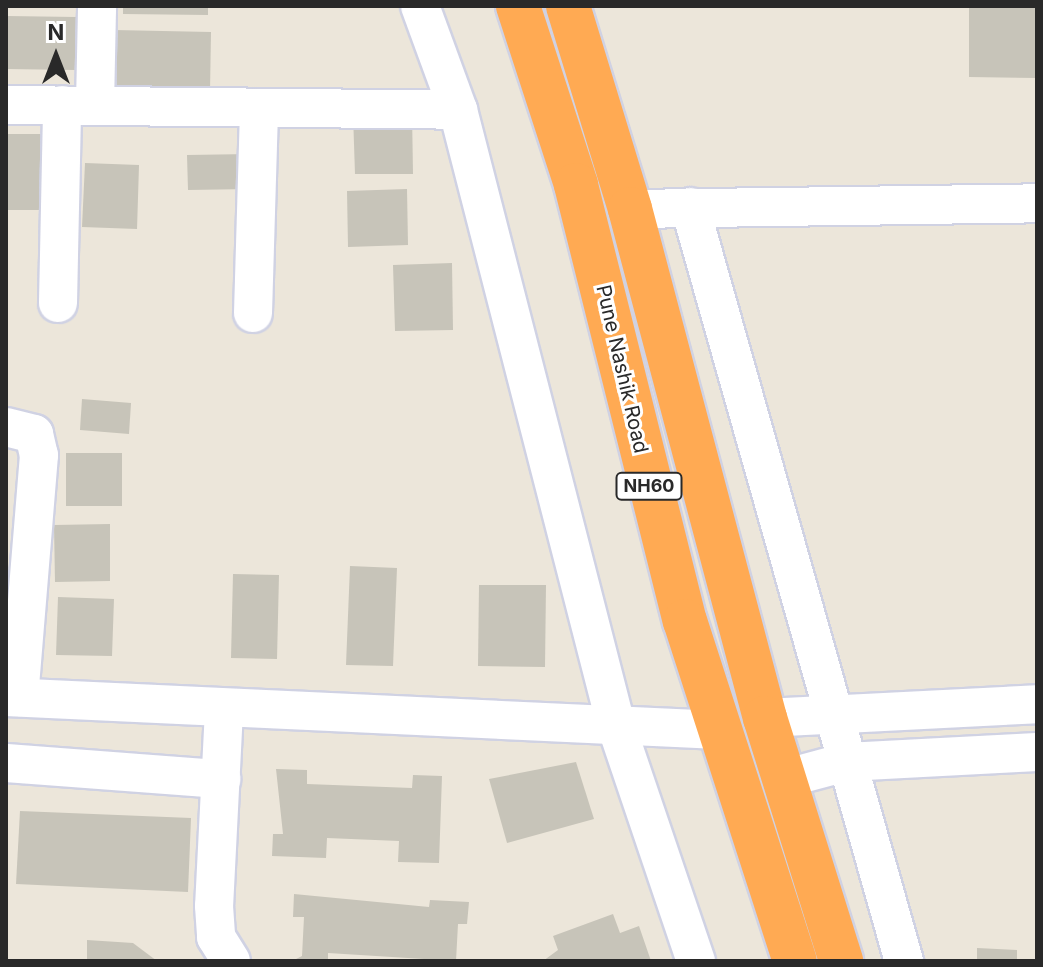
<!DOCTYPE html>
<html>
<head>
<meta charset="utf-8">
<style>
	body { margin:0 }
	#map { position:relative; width:1043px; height:967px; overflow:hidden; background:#ece6da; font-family:Inter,sans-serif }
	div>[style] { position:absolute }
	.building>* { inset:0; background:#c7c4b9 }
	.roads { filter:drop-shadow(2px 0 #d0d2e3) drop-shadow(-2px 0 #d0d2e3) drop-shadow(0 2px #d0d2e3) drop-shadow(0 -2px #d0d2e3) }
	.minor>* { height:38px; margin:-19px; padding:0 19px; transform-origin:19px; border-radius:19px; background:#fff }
	.highway>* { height:44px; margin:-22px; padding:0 22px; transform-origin:22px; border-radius:22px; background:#ffaa53 }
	span { translate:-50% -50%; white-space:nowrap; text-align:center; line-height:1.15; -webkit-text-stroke:6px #fff; paint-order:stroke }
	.shield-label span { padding:2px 6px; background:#fff; border:2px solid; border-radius:6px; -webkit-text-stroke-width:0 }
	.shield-label { font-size:18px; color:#292929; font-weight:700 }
	.street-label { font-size:20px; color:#292929 }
	.frame { position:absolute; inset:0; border:8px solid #292929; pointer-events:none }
	.north { position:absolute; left:16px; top:16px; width:80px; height:80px; -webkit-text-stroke:6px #fff; paint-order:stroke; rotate:0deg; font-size:22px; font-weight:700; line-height:32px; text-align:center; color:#292929 }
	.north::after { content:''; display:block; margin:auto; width:28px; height:36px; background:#292929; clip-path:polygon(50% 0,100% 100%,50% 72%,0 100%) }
</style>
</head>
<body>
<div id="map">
	<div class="building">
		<i style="clip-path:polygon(123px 6px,208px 6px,208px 15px,123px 14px)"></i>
		<i style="clip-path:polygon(969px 6px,1037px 6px,1037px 78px,969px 77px)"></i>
		<i style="clip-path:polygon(7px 16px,76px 17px,75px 70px,6px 69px)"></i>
		<i style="clip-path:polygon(114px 30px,211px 32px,210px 91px,113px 89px)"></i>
		<i style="clip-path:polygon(412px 112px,413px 174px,355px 174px,353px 114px)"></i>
		<i style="clip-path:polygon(6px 134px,59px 134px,58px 210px,6px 210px)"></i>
		<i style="clip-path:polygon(250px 154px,251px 189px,188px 190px,187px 155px)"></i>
		<i style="clip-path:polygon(85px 163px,139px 165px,137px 229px,82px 227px)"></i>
		<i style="clip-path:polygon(407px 189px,408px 245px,348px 247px,347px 191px)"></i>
		<i style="clip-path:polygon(452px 263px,453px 330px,395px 331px,393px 265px)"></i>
		<i style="clip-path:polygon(82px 399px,131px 403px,129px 434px,80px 430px)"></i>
		<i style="clip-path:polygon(66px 453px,122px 453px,122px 506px,66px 506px)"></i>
		<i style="clip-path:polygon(110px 524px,110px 581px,55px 582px,54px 525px)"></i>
		<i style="clip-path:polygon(350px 566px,397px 568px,393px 666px,346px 665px)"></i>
		<i style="clip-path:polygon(233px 574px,279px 575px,277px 659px,231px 658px)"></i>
		<i style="clip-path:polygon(479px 585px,546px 585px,545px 667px,478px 666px)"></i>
		<i style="clip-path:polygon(58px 597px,114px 599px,112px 656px,56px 655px)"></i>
		<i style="clip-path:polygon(576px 762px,594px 819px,507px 843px,489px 779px)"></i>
		<i style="clip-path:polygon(276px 769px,307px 770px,307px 784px,412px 788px,413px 775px,442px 776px,439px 863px,398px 862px,399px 841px,327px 838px,326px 858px,272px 856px,273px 834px,283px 834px)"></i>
		<i style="clip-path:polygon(20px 811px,191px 818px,188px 892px,16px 884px)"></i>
		<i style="clip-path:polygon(294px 894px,429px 907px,430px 900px,469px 902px,467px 924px,458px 924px,456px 961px,328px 953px,328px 961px,292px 961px,302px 956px,304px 917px,293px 917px)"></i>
		<i style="clip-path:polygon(613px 914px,620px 933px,639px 926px,651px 961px,543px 961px,558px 950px,553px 936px)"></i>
		<i style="clip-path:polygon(87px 940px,133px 943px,157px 961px,87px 961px)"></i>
		<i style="clip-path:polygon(977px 948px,1017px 950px,1017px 961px,977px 961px)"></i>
	</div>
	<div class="roads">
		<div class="minor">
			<i style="left:420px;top:6px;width:111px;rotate:69.9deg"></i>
			<i style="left:458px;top:110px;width:635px;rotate:75.59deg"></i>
			<i style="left:616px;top:725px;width:249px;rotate:71.3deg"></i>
			<i style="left:6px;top:105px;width:452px;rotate:0.6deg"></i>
			<i style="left:95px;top:105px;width:99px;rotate:-88.8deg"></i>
			<i style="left:690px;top:207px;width:784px;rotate:74.16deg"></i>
			<i style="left:630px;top:209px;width:407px;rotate:-0.8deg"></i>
			<i style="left:58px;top:303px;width:198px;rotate:-88.8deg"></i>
			<i style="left:253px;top:313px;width:205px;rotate:-88.3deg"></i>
			<i style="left:6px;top:427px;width:29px;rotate:14deg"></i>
			<i style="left:34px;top:434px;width:22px;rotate:77deg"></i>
			<i style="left:39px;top:455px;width:243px;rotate:94.7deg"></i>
			<i style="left:6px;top:697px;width:714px;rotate:2.65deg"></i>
			<i style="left:224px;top:710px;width:196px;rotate:92.9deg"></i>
			<i style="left:214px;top:906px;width:31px;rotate:86deg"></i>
			<i style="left:216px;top:937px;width:28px;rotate:58deg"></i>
			<i style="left:765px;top:718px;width:272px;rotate:-2.9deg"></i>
			<i style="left:6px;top:763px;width:216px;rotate:4.3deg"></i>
			<i style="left:783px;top:779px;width:65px;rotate:-15.1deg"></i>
			<i style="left:846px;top:762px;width:191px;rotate:-3deg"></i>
		</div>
		<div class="highway">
			<i style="left:518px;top:6px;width:188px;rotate:72deg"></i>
			<i style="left:576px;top:185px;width:449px;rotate:76deg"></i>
			<i style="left:685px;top:621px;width:357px;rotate:72.1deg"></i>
			<i style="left:568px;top:6px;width:212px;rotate:73deg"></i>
			<i style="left:630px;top:209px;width:527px;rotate:75.15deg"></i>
			<i style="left:765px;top:718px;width:255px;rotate:72.6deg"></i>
		</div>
	</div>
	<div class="shield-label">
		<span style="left:649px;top:486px">NH60</span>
	</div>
	<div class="street-label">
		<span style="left:622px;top:369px;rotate:77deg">Pune Nashik Road</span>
	</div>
	<div class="frame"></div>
	<div class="north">N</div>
</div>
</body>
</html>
